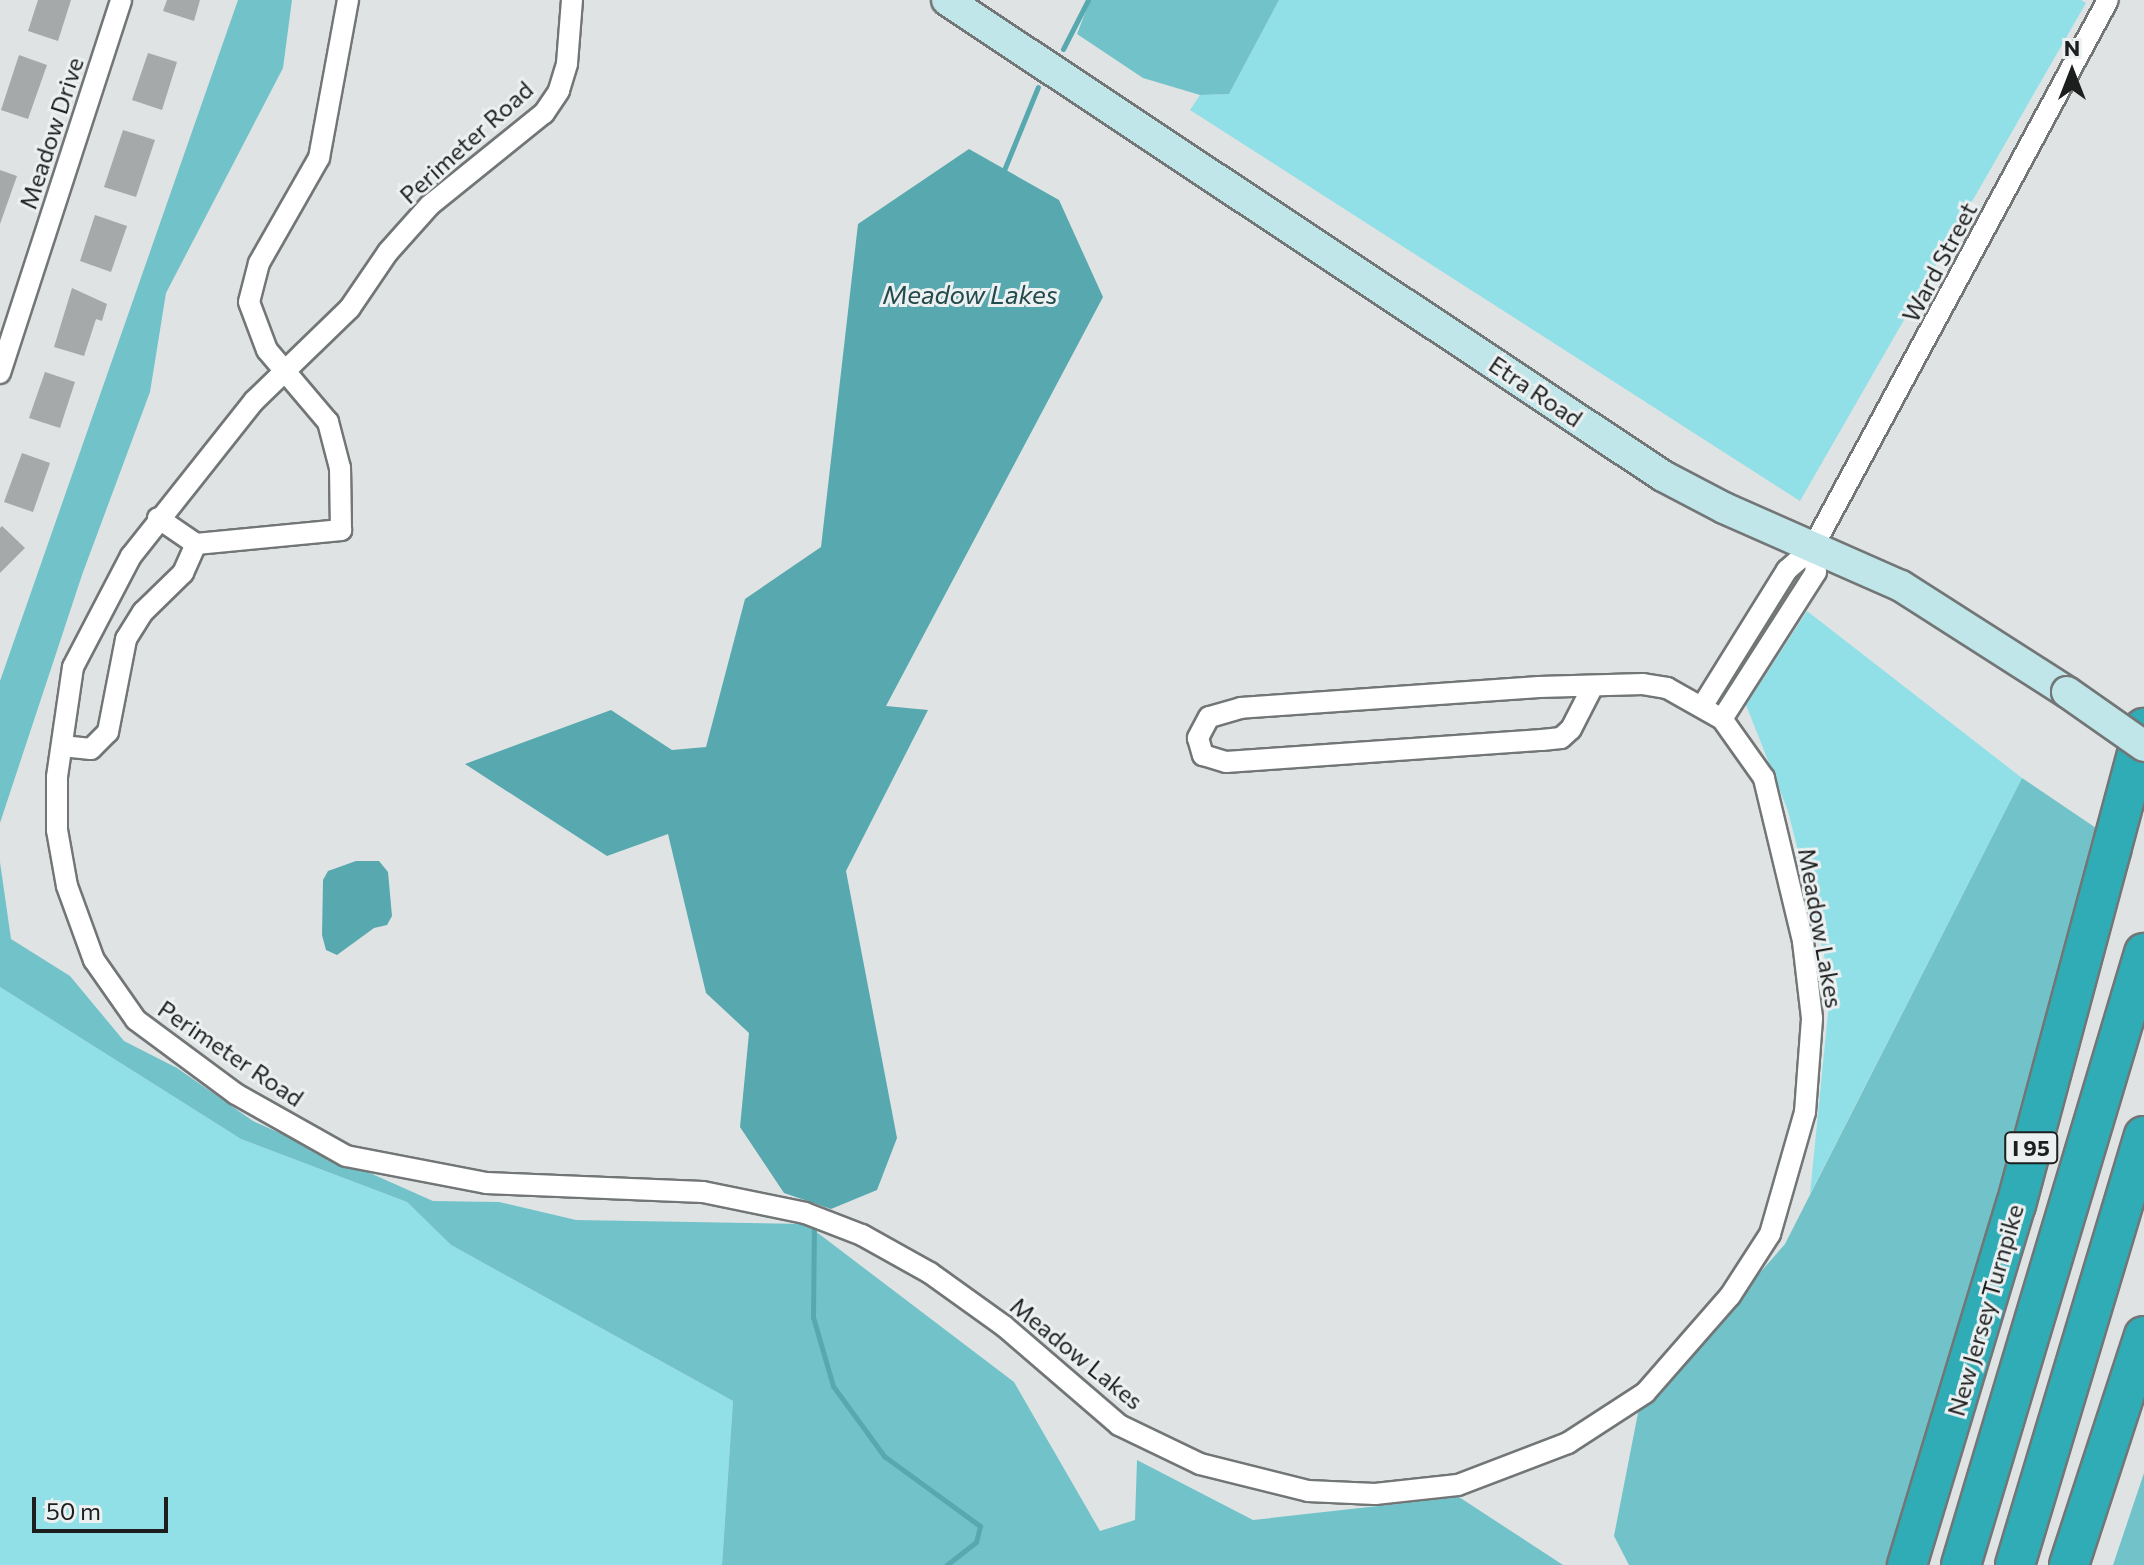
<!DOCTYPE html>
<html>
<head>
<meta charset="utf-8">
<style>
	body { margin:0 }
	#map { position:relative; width:2144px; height:1565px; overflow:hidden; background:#dfe3e4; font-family:Commissioner,sans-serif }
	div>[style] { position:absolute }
	.green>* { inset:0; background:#92e0e7 }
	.forest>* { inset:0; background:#72c3c9 }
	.water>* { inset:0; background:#57a9af }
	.stream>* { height:5px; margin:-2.5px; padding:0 2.5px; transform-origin:2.5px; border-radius:2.5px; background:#57a9af }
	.building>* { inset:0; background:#a5a9aa }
	.roads { filter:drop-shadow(2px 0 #727676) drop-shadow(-2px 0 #727676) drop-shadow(0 2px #727676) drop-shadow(0 -2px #727676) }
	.street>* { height:20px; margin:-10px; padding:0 10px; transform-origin:10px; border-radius:10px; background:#fff }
	.secondary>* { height:30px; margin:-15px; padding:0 15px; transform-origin:15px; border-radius:15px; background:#c1e6e9 }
	.highway>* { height:38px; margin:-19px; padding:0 19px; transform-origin:19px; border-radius:19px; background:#2facb5 }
	.bridges { filter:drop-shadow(2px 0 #727676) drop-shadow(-2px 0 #727676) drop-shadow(0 2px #727676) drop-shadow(0 -2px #727676) }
	.secondary-bridge>* { height:30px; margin:-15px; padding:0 15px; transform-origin:15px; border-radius:15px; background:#c1e6e9 }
	span { translate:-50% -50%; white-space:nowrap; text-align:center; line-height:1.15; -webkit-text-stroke:6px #ecf0f1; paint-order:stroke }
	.shield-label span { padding:2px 6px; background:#ecf0f1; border:2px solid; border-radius:6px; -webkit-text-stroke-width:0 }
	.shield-label { font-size:22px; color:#1d1f1f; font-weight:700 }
	.street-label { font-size:24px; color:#1d1f1f }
	.water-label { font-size:26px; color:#234a4d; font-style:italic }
	.north { position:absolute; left:2032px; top:32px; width:80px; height:80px; -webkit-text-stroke:6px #ecf0f1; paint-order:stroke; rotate:0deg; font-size:22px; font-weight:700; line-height:32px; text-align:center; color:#1d1f1f }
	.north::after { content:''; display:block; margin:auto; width:28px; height:36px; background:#1d1f1f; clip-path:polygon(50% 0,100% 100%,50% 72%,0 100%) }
	.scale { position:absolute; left:32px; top:1497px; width:136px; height:36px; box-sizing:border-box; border:4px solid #1d1f1f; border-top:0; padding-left:10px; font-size:24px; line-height:28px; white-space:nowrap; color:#1d1f1f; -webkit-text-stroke:6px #ecf0f1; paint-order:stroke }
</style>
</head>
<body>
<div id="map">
	<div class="green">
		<i style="clip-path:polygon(1279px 0,2081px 0,2086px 3px,1800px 501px,1190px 110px,1200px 95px,1229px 94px)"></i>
		<i style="clip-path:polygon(1807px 611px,2022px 778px,1810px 1194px,1831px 983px,1788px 811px,1746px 705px)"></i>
		<i style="clip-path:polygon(0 987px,241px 1139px,407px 1202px,451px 1245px,733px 1401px,722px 1565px,0 1565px)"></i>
	</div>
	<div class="forest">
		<i style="clip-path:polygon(238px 0,292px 0,283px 68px,166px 293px,150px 392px,82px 575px,0 823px,0 681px)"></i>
		<i style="clip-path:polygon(1090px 0,1279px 0,1229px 94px,1200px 95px,1143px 78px,1077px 34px)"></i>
		<i style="clip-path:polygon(2022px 778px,2133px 853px,1915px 1565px,1629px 1565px,1614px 1536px,1638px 1413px,1785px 1244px)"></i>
		<i style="clip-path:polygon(0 862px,11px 939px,70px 976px,124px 1041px,177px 1068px,253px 1121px,433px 1201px,499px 1202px,576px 1220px,806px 1224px,1014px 1382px,1100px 1531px,1135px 1520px,1137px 1460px,1253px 1520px,1459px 1497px,1563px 1565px,722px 1565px,733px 1401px,451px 1245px,407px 1202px,241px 1139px,0 987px)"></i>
		<i style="clip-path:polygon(2144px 1473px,2144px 1565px,2113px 1565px)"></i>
	</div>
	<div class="water">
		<i style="clip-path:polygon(969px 149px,1059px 200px,1103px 297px,886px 706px,928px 710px,846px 871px,897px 1138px,877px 1190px,831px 1209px,784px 1193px,740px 1127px,749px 1033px,706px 993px,668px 834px,607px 856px,465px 764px,611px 710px,672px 750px,706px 747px,745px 599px,821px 547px,858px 224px)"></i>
		<i style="clip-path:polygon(356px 861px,379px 861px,388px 872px,392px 916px,387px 925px,374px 928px,337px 955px,326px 950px,322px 935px,323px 880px,328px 871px)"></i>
	</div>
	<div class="stream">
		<i style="left:1063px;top:49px;width:55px;rotate:-63deg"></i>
		<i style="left:1002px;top:175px;width:95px;rotate:-67.8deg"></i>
		<i style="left:814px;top:1221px;width:96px;rotate:90.6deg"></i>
		<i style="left:813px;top:1317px;width:72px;rotate:73.8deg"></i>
		<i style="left:833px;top:1386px;width:87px;rotate:53.9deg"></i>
		<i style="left:884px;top:1456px;width:119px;rotate:36.1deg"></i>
		<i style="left:980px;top:1526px;width:16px;rotate:104deg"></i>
		<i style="left:976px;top:1542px;width:37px;rotate:142deg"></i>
	</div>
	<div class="building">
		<i style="clip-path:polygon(38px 0,71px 0,58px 41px,28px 31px)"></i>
		<i style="clip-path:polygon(167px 0,200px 0,194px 21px,163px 11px)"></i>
		<i style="clip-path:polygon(148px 53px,177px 62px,162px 110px,132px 100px)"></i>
		<i style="clip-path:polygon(19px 55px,47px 65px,28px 119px,1px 110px)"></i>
		<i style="clip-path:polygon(123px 130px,155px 140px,136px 197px,104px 187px)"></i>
		<i style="clip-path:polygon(0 170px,17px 176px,0 224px)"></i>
		<i style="clip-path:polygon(95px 215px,127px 226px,111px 272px,80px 261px)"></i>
		<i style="clip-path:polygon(72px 288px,107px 304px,102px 321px,96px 319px,84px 356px,54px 347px)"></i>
		<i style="clip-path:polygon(45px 372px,75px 382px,60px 428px,29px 418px)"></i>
		<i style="clip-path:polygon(22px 453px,50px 463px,33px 512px,4px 502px)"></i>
		<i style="clip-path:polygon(2px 526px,25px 548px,0 573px,0 528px)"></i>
	</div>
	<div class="roads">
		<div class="street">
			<i style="left:572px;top:0;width:64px;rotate:94.5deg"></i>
			<i style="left:567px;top:64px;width:28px;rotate:107deg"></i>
			<i style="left:559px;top:91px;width:27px;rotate:124deg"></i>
			<i style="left:544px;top:113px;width:146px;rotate:141.1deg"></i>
			<i style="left:430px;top:205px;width:63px;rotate:131.8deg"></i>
			<i style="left:388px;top:252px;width:68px;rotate:124.2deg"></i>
			<i style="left:350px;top:308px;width:134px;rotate:135.9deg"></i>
			<i style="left:254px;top:401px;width:198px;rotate:128.4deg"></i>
			<i style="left:131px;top:556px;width:125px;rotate:117.6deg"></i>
			<i style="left:73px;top:667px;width:111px;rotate:98.3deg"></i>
			<i style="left:57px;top:777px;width:53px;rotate:90deg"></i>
			<i style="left:57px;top:830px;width:57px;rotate:79.9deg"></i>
			<i style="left:67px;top:886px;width:79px;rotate:70deg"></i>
			<i style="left:94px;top:960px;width:73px;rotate:55deg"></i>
			<i style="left:136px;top:1020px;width:124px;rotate:36.5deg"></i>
			<i style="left:236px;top:1094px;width:126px;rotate:29.4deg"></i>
			<i style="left:346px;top:1156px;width:143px;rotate:10.9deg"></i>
			<i style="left:486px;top:1183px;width:217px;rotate:2.4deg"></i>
			<i style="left:703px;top:1192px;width:104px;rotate:11.6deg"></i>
			<i style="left:805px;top:1213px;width:61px;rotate:21.1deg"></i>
			<i style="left:862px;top:1235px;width:78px;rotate:29.2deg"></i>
			<i style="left:930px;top:1273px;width:91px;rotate:35.6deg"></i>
			<i style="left:1004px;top:1326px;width:152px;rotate:40.7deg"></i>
			<i style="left:1119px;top:1425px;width:90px;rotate:25.7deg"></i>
			<i style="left:1200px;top:1464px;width:111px;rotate:14deg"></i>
			<i style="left:1308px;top:1491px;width:67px;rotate:2.6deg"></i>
			<i style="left:1375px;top:1494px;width:83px;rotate:-6.2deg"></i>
			<i style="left:1458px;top:1485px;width:118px;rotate:-20.9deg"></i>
			<i style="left:1568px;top:1443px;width:92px;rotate:-33deg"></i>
			<i style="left:1645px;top:1393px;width:129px;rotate:-48.8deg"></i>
			<i style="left:1730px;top:1296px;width:74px;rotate:-57.2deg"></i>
			<i style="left:1770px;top:1234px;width:127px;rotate:-74deg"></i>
			<i style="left:1805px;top:1112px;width:94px;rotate:-85.7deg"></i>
			<i style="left:1812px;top:1018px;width:78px;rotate:-96.7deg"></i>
			<i style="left:1803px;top:941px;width:168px;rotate:-103.5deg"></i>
			<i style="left:1764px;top:778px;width:72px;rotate:-125.4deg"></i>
			<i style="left:1722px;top:719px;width:63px;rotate:-150.6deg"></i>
			<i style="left:1667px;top:688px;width:24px;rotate:-171deg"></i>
			<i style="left:1643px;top:684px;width:104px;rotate:178.3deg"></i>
			<i style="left:1539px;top:687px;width:299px;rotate:176deg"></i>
			<i style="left:1241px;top:708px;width:33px;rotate:164deg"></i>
			<i style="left:1209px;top:717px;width:24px;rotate:118deg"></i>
			<i style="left:1198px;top:738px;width:18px;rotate:74deg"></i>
			<i style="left:1203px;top:755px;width:24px;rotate:17deg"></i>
			<i style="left:1226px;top:762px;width:317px;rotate:-4deg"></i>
			<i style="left:1542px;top:740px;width:19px;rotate:-6deg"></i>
			<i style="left:1561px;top:738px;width:13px;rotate:-42deg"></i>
			<i style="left:1571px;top:729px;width:48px;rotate:-62.9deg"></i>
			<i style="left:0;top:373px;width:392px;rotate:-72deg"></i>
			<i style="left:158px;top:518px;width:46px;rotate:34.4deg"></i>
			<i style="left:196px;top:544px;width:146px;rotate:-5.5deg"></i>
			<i style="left:341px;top:530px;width:62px;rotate:-90.9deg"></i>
			<i style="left:340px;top:468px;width:48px;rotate:-104.6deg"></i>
			<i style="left:328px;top:422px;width:94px;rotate:-130.3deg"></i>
			<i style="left:267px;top:350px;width:51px;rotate:-110.6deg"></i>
			<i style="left:249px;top:302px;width:40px;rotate:-75.6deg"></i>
			<i style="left:259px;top:263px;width:121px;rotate:-60.3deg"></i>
			<i style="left:319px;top:158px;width:161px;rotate:-79.6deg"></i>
			<i style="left:1703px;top:705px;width:159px;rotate:-58.1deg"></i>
			<i style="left:1787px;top:570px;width:35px;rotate:-41deg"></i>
			<i style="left:1813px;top:547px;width:621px;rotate:-61.66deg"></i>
			<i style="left:1722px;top:719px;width:174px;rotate:-57.4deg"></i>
			<i style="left:1816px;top:572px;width:25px;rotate:-97deg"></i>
			<i style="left:62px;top:746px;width:29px;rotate:6deg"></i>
			<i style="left:91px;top:749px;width:24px;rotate:-45deg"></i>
			<i style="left:108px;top:732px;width:95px;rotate:-79deg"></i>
			<i style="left:126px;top:639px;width:32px;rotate:-58deg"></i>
			<i style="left:143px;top:612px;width:56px;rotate:-44.3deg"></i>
			<i style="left:183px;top:573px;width:32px;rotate:-66deg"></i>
		</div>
		<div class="secondary">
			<i style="left:947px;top:0;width:860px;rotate:33.62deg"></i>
			<i style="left:1663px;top:476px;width:69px;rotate:27.7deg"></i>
			<i style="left:1724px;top:508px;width:193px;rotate:23.8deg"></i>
			<i style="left:1901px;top:586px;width:197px;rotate:32.6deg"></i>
		</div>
		<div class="highway">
			<i style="left:1907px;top:1565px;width:376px;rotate:-73.2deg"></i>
			<i style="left:2016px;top:1205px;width:494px;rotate:-75deg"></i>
			<i style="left:1961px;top:1565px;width:639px;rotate:-73.35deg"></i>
			<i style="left:2015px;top:1565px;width:448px;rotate:-73.3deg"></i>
			<i style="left:2069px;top:1565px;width:241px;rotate:-71.9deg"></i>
		</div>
	</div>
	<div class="bridges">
		<div class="secondary-bridge">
			<i style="left:2067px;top:692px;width:94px;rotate:35deg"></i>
		</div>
	</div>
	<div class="shield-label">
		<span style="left:2031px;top:1148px">I 95</span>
	</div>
	<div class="street-label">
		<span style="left:51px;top:133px;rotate:-72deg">Meadow Drive</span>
		<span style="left:466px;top:142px;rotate:-42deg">Perimeter Road</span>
		<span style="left:1939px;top:262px;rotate:-62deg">Ward Street</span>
		<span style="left:1536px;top:391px;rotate:34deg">Etra Road</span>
		<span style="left:1821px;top:928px;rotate:80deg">Meadow Lakes</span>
		<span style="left:231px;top:1053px;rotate:34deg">Perimeter Road</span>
		<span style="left:1985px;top:1310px;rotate:-74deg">New Jersey Turnpike</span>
		<span style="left:1077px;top:1353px;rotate:39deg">Meadow Lakes</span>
	</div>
	<div class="water-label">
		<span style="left:970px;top:294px">Meadow Lakes</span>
	</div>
	<div class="north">N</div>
	<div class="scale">50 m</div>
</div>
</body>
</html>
